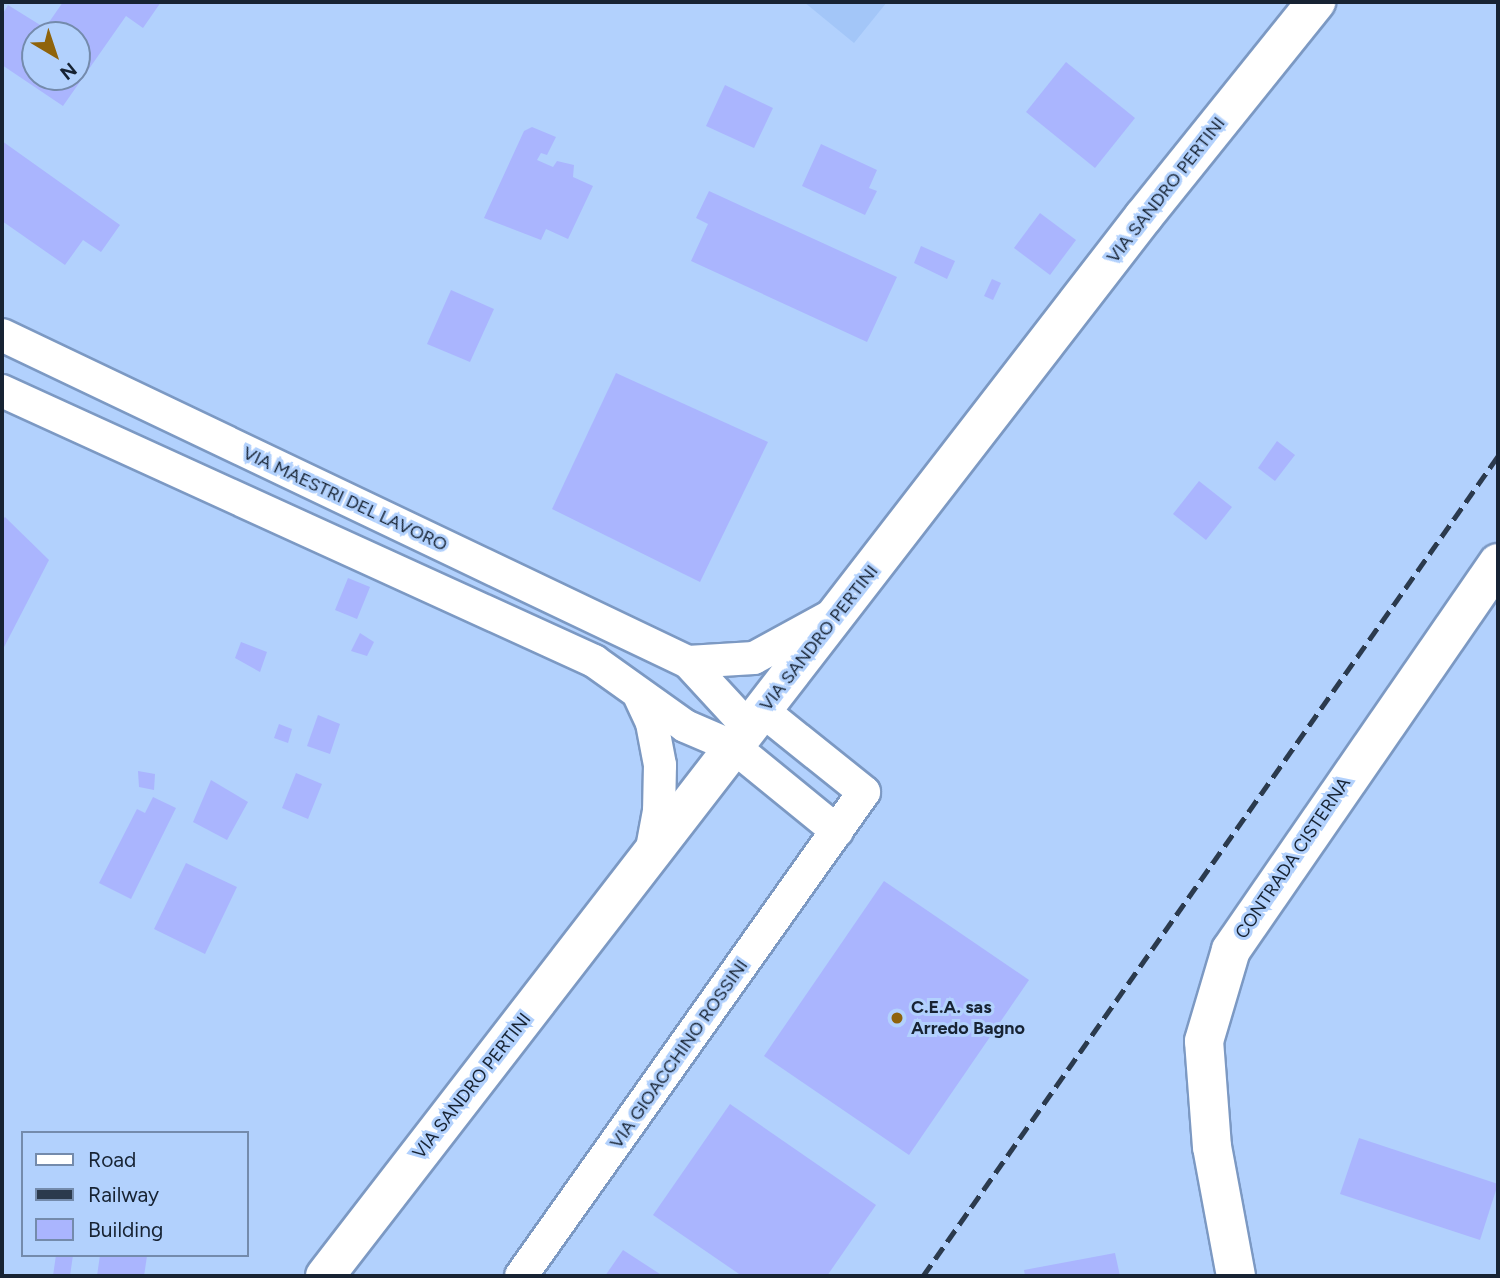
<!DOCTYPE html>
<html>
<head>
<meta charset="utf-8">
<style>
	body { margin:0 }
	#map { position:relative; width:1500px; height:1278px; overflow:hidden; background:#b2d1fd; font-family:Figtree,sans-serif }
	div>[style] { position:absolute }
	.built>* { inset:0; background:#a3c6f8 }
	.building>* { inset:0; background:#aab5fe }
	.roads { filter:drop-shadow(2px 0 #7c99c3) drop-shadow(-2px 0 #7c99c3) drop-shadow(0 2px #7c99c3) drop-shadow(0 -2px #7c99c3) }
	.minor>* { height:32px; margin:-16px; padding:0 16px; transform-origin:16px; border-radius:16px; background:#fff }
	.secondary>* { height:38px; margin:-19px; padding:0 19px; transform-origin:19px; border-radius:19px; background:#fff }
	.rail>* { height:5px; margin-top:-2.5px; transform-origin:0; background:repeating-linear-gradient(90deg,#2b3a4d 0 14px,transparent 0 21px) }
	.dots>* { width:19px; height:19px; translate:-50% -50%; box-sizing:border-box; border:4px solid #b2d1fd; border-radius:50% }
	span { translate:-50% -50%; white-space:nowrap; text-align:center; line-height:1.15; -webkit-text-stroke:6px #b2d1fd; paint-order:stroke }
	.street-label { font-size:18px; color:#172333 }
	.poi-label { font-size:18px; color:#172333; font-weight:700 }
	.left { translate:0 -50%; text-align:left }
	.frame { position:absolute; inset:0; border:4px solid #172333; pointer-events:none }
	.legend { position:absolute; left:21px; top:1131px; width:228px; height:126px; box-sizing:border-box; background:#b2d1fd; border:2px solid #748bac; margin:0; padding:9px 12px; list-style:none; font-size:21px; color:#172333 }
	.legend li { display:flex; align-items:center; gap:14px; height:35px }
	.legend b { width:35px; border:2px solid #748bac }
	.north { position:absolute; left:21px; top:21px; width:70px; height:70px; box-sizing:border-box; background:#b2d1fd; border:2px solid #748bac; border-radius:50%; rotate:141deg; font-size:19px; font-weight:700; line-height:28px; text-align:center; color:#172333 }
	.north::after { content:''; display:block; margin:auto; width:24px; height:32px; background:#8f630b; clip-path:polygon(50% 0,100% 100%,50% 72%,0 100%) }
</style>
</head>
<body>
<div id="map">
	<div class="built">
		<i style="clip-path:polygon(804px 2px,887px 2px,854px 43px)"></i>
	</div>
	<div class="building">
		<i style="clip-path:polygon(evenodd,63px 2px,161px 2px,143px 28px,126px 16px,63px 106px,2px 65px,2px 15px,8px 5px,45px 28px,63px 2px,35px 35px,77px 35px,77px 77px,35px 77px,35px 35px)"></i>
		<i style="clip-path:polygon(1066px 62px,1135px 118px,1095px 168px,1026px 112px)"></i>
		<i style="clip-path:polygon(725px 85px,773px 108px,754px 148px,706px 126px)"></i>
		<i style="clip-path:polygon(532px 127px,556px 137px,547px 155px,541px 153px,537px 160px,553px 167px,557px 161px,574px 165px,573px 177px,593px 186px,568px 239px,546px 229px,541px 240px,484px 218px,524px 131px)"></i>
		<i style="clip-path:polygon(2px 141px,120px 225px,101px 252px,83px 240px,65px 265px,2px 221px)"></i>
		<i style="clip-path:polygon(821px 144px,877px 170px,869px 188px,877px 191px,865px 215px,802px 186px)"></i>
		<i style="clip-path:polygon(709px 191px,897px 277px,867px 342px,691px 261px,708px 224px,696px 218px)"></i>
		<i style="clip-path:polygon(1040px 213px,1076px 240px,1050px 275px,1014px 248px)"></i>
		<i style="clip-path:polygon(921px 246px,955px 261px,947px 279px,914px 263px)"></i>
		<i style="clip-path:polygon(992px 279px,1001px 283px,993px 300px,984px 296px)"></i>
		<i style="clip-path:polygon(451px 290px,494px 309px,470px 362px,427px 344px)"></i>
		<i style="clip-path:polygon(616px 373px,768px 442px,700px 582px,552px 509px)"></i>
		<i style="clip-path:polygon(1277px 441px,1295px 455px,1275px 481px,1258px 468px)"></i>
		<i style="clip-path:polygon(1199px 481px,1232px 507px,1206px 540px,1173px 514px)"></i>
		<i style="clip-path:polygon(5px 517px,49px 560px,2px 651px,2px 520px)"></i>
		<i style="clip-path:polygon(348px 578px,370px 587px,357px 619px,335px 610px)"></i>
		<i style="clip-path:polygon(360px 633px,374px 642px,367px 656px,351px 651px)"></i>
		<i style="clip-path:polygon(241px 642px,267px 652px,260px 672px,235px 658px)"></i>
		<i style="clip-path:polygon(318px 715px,340px 724px,330px 754px,307px 746px)"></i>
		<i style="clip-path:polygon(279px 724px,292px 729px,288px 743px,274px 738px)"></i>
		<i style="clip-path:polygon(138px 771px,155px 774px,154px 790px,139px 787px)"></i>
		<i style="clip-path:polygon(296px 773px,322px 784px,308px 819px,282px 808px)"></i>
		<i style="clip-path:polygon(211px 780px,248px 802px,227px 840px,193px 822px)"></i>
		<i style="clip-path:polygon(153px 797px,176px 808px,131px 899px,99px 883px,137px 809px,145px 813px)"></i>
		<i style="clip-path:polygon(186px 863px,237px 887px,205px 954px,154px 929px)"></i>
		<i style="clip-path:polygon(884px 881px,1029px 980px,909px 1155px,764px 1056px)"></i>
		<i style="clip-path:polygon(730px 1104px,876px 1205px,827px 1276px,742px 1276px,653px 1215px)"></i>
		<i style="clip-path:polygon(1359px 1138px,1498px 1184px,1480px 1240px,1340px 1194px)"></i>
		<i style="clip-path:polygon(623px 1250px,663px 1276px,605px 1276px)"></i>
		<i style="clip-path:polygon(1115px 1253px,1120px 1276px,1025px 1276px,1024px 1270px)"></i>
		<i style="clip-path:polygon(56px 1255px,73px 1255px,70px 1276px,53px 1276px)"></i>
		<i style="clip-path:polygon(100px 1255px,147px 1256px,144px 1276px,97px 1276px)"></i>
	</div>
	<div class="roads">
		<div class="minor">
			<i style="left:2px;top:335px;width:760px;rotate:25.49deg"></i>
			<i style="left:688px;top:662px;width:90px;rotate:47.3deg"></i>
			<i style="left:2px;top:391px;width:651px;rotate:24.52deg"></i>
			<i style="left:594px;top:661px;width:112px;rotate:35.5deg"></i>
			<i style="left:685px;top:726px;width:53px;rotate:23.2deg"></i>
			<i style="left:734px;top:747px;width:133px;rotate:39.2deg"></i>
			<i style="left:688px;top:662px;width:66px;rotate:-3.5deg"></i>
			<i style="left:754px;top:658px;width:85px;rotate:-28.7deg"></i>
			<i style="left:640px;top:697px;width:29px;rotate:65deg"></i>
			<i style="left:652px;top:723px;width:43px;rotate:79.2deg"></i>
			<i style="left:660px;top:765px;width:46px;rotate:91.2deg"></i>
			<i style="left:659px;top:811px;width:44px;rotate:100.5deg"></i>
			<i style="left:521px;top:1276px;width:593px;rotate:-54.68deg"></i>
			<i style="left:864px;top:792px;width:129px;rotate:-141.3deg"></i>
		</div>
		<div class="secondary">
			<i style="left:325px;top:1276px;width:1340px;rotate:-52.31deg"></i>
			<i style="left:1144px;top:216px;width:275px;rotate:-51.2deg"></i>
			<i style="left:1236px;top:1276px;width:131px;rotate:-100.5deg"></i>
			<i style="left:1212px;top:1147px;width:106px;rotate:-94.3deg"></i>
			<i style="left:1204px;top:1041px;width:95px;rotate:-73.5deg"></i>
			<i style="left:1231px;top:950px;width:470px;rotate:-55.4deg"></i>
		</div>
	</div>
	<div class="rail">
		<i style="left:923px;top:1276px;width:1002px;rotate:-54.96deg"></i>
	</div>
	<div class="dots">
		<i style="left:897px;top:1018px;background:#8f630b"></i>
	</div>
	<div class="street-label">
		<span style="left:1166px;top:190px;rotate:-52deg">VIA SANDRO PERTINI</span>
		<span style="left:345px;top:499px;rotate:25deg">VIA MAESTRI DEL LAVORO</span>
		<span style="left:819px;top:638px;rotate:-52deg">VIA SANDRO PERTINI</span>
		<span style="left:1293px;top:858px;rotate:-56deg">CONTRADA CISTERNA</span>
		<span style="left:679px;top:1054px;rotate:-55deg">VIA GIOACCHINO ROSSINI</span>
		<span style="left:472px;top:1086px;rotate:-52deg">VIA SANDRO PERTINI</span>
	</div>
	<div class="poi-label">
		<span class="left" style="left:911px;top:1018px">C.E.A. sas<br>Arredo Bagno</span>
	</div>
	<div class="frame"></div>
	<ul class="legend">
	<li><b style="height:9px;background:#fff"></b>Road</li>
	<li><b style="height:9px;background:#2b3a4d"></b>Railway</li>
	<li><b style="height:19px;background:#aab5fe"></b>Building</li>
	</ul>
	<div class="north">N</div>
</div>
</body>
</html>
